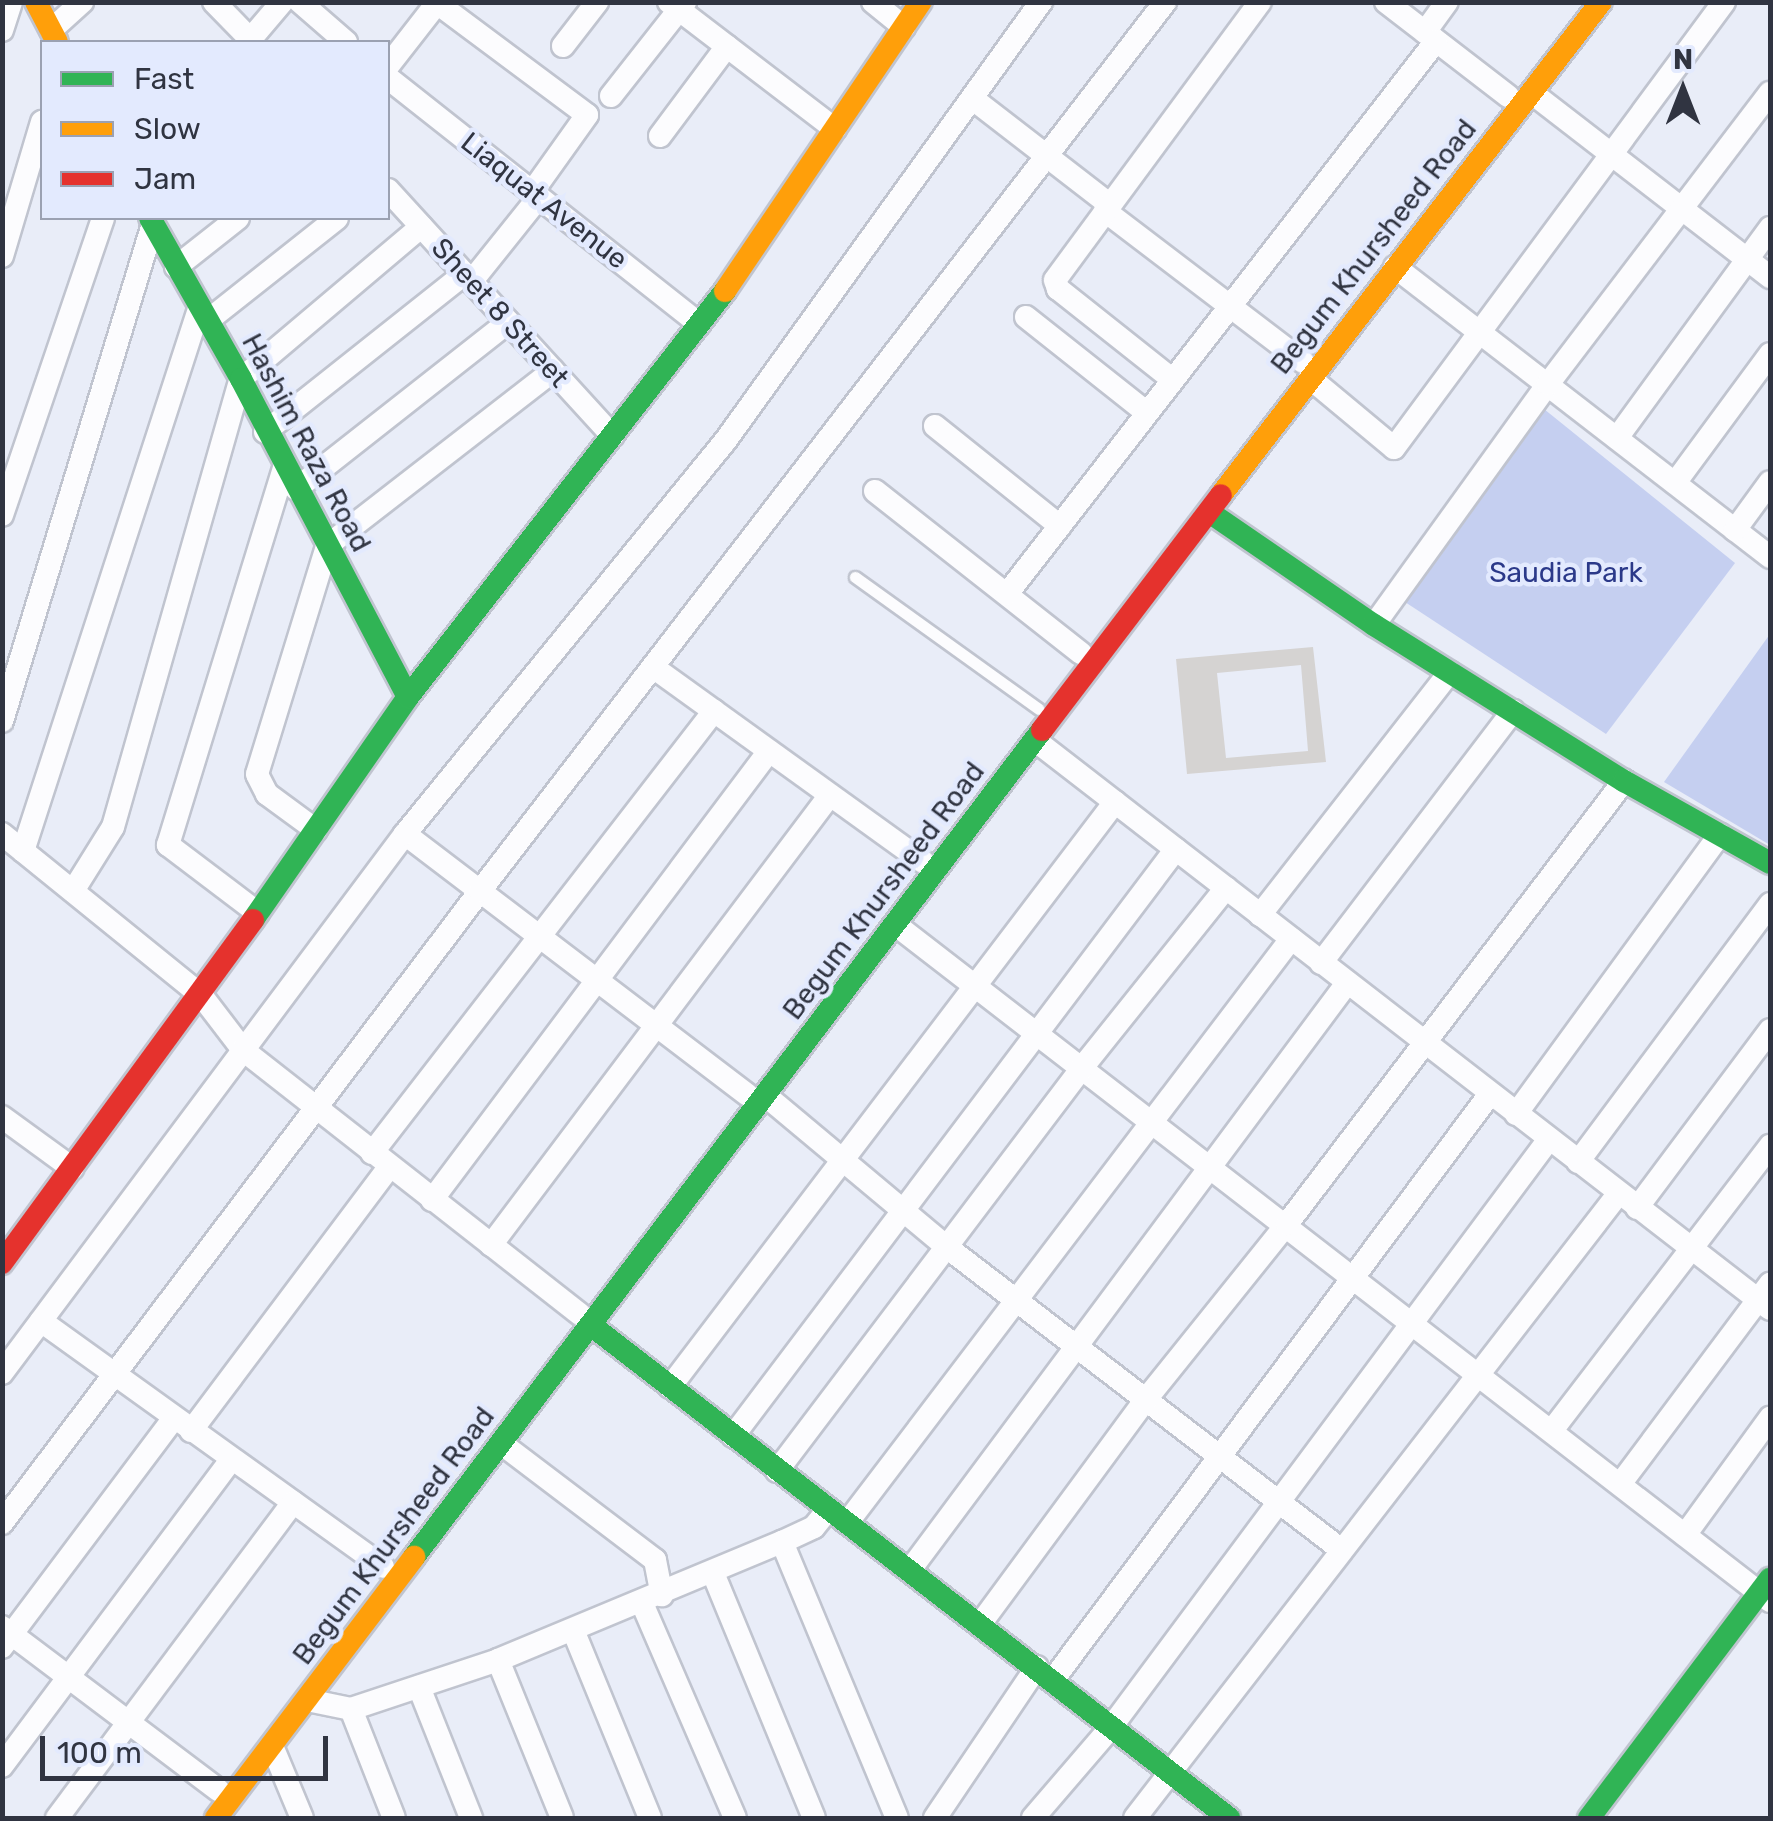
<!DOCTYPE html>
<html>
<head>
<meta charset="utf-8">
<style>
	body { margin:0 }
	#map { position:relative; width:1773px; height:1821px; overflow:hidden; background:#e9edf8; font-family:Rubik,sans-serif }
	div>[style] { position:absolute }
	.green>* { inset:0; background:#c5cff0 }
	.building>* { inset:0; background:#d5d3d2 }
	.roads { filter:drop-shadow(2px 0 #c0c4cf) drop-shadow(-2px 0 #c0c4cf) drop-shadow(0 2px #c0c4cf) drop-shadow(0 -2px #c0c4cf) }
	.lane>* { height:11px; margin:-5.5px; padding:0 5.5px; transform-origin:5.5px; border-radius:5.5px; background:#fcfcfe }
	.street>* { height:22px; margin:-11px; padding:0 11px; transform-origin:11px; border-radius:11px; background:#fcfcfe }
	.fast>* { height:22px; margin:-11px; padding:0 11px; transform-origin:11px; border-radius:11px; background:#30b455 }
	.slow>* { height:22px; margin:-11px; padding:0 11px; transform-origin:11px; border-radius:11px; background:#ff9f0a }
	.jam>* { height:22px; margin:-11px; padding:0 11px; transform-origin:11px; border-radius:11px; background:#e5322d }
	span { translate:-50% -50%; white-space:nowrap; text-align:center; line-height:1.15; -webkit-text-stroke:9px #e3eafe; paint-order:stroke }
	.street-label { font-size:28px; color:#303441 }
	.park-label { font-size:28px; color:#2b3989 }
	.frame { position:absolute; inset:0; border:5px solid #303441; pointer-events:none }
	.legend { position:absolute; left:40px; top:40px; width:350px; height:180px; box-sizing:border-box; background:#e3eafe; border:2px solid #9ba1b2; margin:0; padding:12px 18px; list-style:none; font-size:30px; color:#303441 }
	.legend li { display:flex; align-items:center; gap:20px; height:50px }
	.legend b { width:50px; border:2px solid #9ba1b2 }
	.north { position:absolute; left:1633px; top:40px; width:100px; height:100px; -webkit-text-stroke:8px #e3eafe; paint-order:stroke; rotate:0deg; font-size:28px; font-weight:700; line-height:40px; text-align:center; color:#303441 }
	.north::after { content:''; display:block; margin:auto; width:35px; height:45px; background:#303441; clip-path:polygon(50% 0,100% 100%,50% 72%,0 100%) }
	.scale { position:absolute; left:40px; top:1736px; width:288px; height:45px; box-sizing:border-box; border:5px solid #303441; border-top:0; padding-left:12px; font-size:30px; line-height:35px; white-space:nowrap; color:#303441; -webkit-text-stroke:8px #e3eafe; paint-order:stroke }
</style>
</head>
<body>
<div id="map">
	<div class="green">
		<i style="clip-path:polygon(1544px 409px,1735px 563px,1606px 734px,1405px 602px)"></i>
		<i style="clip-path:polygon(1770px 634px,1770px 845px,1664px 782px)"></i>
	</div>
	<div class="building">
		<i style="clip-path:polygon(evenodd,1313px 647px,1326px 762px,1187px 774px,1176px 659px,1313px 647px,1301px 665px,1308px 751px,1226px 758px,1217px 673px,1301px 665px)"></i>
	</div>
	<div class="roads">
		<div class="lane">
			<i style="left:855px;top:577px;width:226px;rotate:35.7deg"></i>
		</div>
		<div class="street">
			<i style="left:214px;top:2px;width:56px;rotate:45.7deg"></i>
			<i style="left:300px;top:2px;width:61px;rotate:41deg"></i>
			<i style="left:669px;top:2px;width:209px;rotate:37.4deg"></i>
			<i style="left:873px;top:2px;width:40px;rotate:39deg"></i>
			<i style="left:1386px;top:2px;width:154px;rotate:37.6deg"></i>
			<i style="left:2px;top:30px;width:29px;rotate:-72deg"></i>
			<i style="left:51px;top:30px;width:42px;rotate:-42.1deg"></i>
			<i style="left:1425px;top:32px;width:37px;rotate:-54deg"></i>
			<i style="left:248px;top:42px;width:52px;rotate:-49.6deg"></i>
			<i style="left:563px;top:46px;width:56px;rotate:-52.3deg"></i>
			<i style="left:388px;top:66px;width:80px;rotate:-52.1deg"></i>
			<i style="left:437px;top:3px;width:187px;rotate:36.7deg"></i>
			<i style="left:587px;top:115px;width:95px;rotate:125.5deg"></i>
			<i style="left:388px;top:78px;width:397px;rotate:38.3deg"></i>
			<i style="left:1532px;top:93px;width:301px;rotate:37.7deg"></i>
			<i style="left:611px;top:96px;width:120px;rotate:-51.8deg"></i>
			<i style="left:973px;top:99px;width:173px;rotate:37.7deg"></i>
			<i style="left:660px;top:136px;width:112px;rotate:-53.3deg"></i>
			<i style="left:388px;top:190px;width:333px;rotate:47.6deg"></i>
			<i style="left:1105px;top:211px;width:249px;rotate:37.3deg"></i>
			<i style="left:2px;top:256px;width:140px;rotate:-73.4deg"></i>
			<i style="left:176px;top:267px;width:79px;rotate:-38.3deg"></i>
			<i style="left:1395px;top:267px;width:474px;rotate:37.7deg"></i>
			<i style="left:471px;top:282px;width:109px;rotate:-51.3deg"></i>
			<i style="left:1026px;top:317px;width:154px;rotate:38.4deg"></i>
			<i style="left:206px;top:322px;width:167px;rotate:-38.4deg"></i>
			<i style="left:1310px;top:378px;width:109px;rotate:39.8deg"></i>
			<i style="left:1394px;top:448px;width:555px;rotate:-53.5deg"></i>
			<i style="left:1173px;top:380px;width:147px;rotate:-141.6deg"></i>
			<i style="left:1058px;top:289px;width:9px;rotate:-108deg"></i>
			<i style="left:1055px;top:280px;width:345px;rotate:-53.6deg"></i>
			<i style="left:935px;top:426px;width:160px;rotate:38.7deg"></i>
			<i style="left:265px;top:432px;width:254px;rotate:-38.4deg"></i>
			<i style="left:1617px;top:438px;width:260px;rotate:-53.9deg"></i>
			<i style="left:1675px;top:483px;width:160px;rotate:-53.6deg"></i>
			<i style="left:296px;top:489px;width:270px;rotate:-38.2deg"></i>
			<i style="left:875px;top:491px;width:262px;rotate:38.2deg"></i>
			<i style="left:2px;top:515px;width:314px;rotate:-71.2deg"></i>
			<i style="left:1735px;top:530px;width:59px;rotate:-53.9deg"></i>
			<i style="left:1007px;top:594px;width:700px;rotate:-52.2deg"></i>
			<i style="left:1374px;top:625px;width:297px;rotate:-54.2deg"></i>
			<i style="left:1548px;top:384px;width:366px;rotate:-52.7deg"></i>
			<i style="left:653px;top:667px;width:333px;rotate:35.8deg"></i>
			<i style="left:2px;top:721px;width:519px;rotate:-73.1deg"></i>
			<i style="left:1036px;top:741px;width:928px;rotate:37.73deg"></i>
			<i style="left:316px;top:830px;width:61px;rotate:-143.7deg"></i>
			<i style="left:267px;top:794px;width:22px;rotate:-117deg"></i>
			<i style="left:257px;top:774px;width:239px;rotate:-72.9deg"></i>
			<i style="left:327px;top:546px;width:286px;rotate:-37.8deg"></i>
			<i style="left:2px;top:834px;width:256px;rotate:39deg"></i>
			<i style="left:201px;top:995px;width:69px;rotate:52.6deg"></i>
			<i style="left:243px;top:1050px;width:428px;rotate:38.1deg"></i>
			<i style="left:405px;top:834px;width:430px;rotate:37.3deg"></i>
			<i style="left:23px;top:851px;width:570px;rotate:-72.01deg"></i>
			<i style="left:73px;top:891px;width:75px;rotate:-58deg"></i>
			<i style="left:113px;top:827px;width:466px;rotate:-74.1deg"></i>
			<i style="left:241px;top:379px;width:236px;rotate:-40.2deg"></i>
			<i style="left:258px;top:913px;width:113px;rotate:-142.9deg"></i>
			<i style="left:168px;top:845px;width:395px;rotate:-72.9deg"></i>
			<i style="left:1260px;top:915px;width:308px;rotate:-52deg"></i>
			<i style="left:896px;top:925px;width:1105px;rotate:37.72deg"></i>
			<i style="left:1321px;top:963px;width:317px;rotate:-52.7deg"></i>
			<i style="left:765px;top:1095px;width:239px;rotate:39.9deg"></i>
			<i style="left:948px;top:1248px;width:496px;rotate:37.5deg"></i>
			<i style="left:1516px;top:1114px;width:346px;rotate:-53.9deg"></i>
			<i style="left:2px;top:1117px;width:87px;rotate:36.1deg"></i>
			<i style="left:372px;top:1153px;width:559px;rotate:-52.27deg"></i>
			<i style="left:1578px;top:1162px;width:322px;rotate:-53.3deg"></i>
			<i style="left:432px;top:1200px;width:561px;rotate:-53.11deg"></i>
			<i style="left:1637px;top:1208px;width:222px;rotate:-53.2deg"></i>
			<i style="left:491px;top:1245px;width:563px;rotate:-53.01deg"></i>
			<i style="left:41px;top:1321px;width:421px;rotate:35.7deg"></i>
			<i style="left:2px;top:1373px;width:673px;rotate:-53.22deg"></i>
			<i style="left:405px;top:834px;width:508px;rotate:-50.83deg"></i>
			<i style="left:726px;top:440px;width:540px;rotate:-54.28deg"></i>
			<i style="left:670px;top:1387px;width:735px;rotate:-52.74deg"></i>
			<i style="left:1553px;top:1429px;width:357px;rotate:-52.5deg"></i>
			<i style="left:191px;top:1431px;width:330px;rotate:-53.1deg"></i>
			<i style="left:733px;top:1436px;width:735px;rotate:-52.96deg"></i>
			<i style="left:502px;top:1444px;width:192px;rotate:37.2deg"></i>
			<i style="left:655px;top:1560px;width:36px;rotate:79deg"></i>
			<i style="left:777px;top:1471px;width:504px;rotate:-52.9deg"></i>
			<i style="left:1081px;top:1069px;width:232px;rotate:-51.3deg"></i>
			<i style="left:1621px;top:1483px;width:249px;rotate:-53.2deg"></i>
			<i style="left:2px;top:1523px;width:792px;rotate:-52.9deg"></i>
			<i style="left:480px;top:891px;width:1122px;rotate:-52.38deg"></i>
			<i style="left:847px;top:1523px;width:734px;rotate:-52.76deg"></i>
			<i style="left:1685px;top:1535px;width:145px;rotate:-54deg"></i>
			<i style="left:782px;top:1542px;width:299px;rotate:67.4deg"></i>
			<i style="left:910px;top:1570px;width:732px;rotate:-53.33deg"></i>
			<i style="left:713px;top:1573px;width:265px;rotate:67.6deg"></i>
			<i style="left:642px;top:1603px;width:234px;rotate:66.6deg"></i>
			<i style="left:981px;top:1623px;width:280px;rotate:-53.6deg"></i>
			<i style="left:1147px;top:1398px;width:223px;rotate:-51.2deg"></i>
			<i style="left:1287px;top:1224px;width:557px;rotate:-52.74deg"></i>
			<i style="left:2px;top:1627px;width:271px;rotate:37deg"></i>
			<i style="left:573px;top:1630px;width:203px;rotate:67.7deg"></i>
			<i style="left:2px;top:1647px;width:285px;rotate:-53.1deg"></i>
			<i style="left:498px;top:1660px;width:170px;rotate:67.9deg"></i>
			<i style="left:1053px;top:1680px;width:731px;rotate:-53.29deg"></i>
			<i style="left:419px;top:1687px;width:141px;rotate:68.3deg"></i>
			<i style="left:307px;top:1700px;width:45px;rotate:11.6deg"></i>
			<i style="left:351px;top:1709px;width:155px;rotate:-18.4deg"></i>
			<i style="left:498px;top:1660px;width:308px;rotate:-22.6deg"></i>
			<i style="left:782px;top:1542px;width:35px;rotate:-25deg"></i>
			<i style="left:814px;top:1527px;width:22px;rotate:-51deg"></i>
			<i style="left:351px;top:1709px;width:117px;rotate:68.5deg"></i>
			<i style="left:272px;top:1746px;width:78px;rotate:67.4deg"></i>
			<i style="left:2px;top:1766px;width:382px;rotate:-53.2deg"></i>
			<i style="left:57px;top:1818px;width:394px;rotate:-53.2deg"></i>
			<i style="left:935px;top:1818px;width:182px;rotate:-56deg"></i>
			<i style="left:1033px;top:1818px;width:121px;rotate:-49.3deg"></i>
			<i style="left:1112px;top:1726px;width:732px;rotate:-53.33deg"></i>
			<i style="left:1135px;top:1818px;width:790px;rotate:-52.25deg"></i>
		</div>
		<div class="fast">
			<i style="left:150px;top:218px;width:185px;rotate:60.5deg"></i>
			<i style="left:241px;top:379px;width:359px;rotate:62.3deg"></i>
			<i style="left:1209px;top:512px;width:200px;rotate:34.4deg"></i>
			<i style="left:1374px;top:625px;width:295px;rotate:32deg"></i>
			<i style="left:1624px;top:781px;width:167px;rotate:29.3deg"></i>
			<i style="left:253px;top:920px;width:272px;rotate:-55.2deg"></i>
			<i style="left:408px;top:697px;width:515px;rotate:-52.02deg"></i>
			<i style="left:592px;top:1326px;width:805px;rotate:37.68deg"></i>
			<i style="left:414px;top:1557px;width:1038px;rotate:-52.79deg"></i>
			<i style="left:1589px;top:1818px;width:300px;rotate:-52.9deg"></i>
		</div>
		<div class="slow">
			<i style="left:36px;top:2px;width:45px;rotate:62.3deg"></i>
			<i style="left:725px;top:291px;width:349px;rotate:-55.9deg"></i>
			<i style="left:1221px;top:495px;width:622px;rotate:-52.38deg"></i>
			<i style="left:216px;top:1818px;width:328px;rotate:-52.8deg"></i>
		</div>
		<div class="jam">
			<i style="left:1042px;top:730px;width:295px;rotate:-52.7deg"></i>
			<i style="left:2px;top:1263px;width:425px;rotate:-53.8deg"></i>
		</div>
	</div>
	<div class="street-label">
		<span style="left:544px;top:201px;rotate:38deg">Liaquat Avenue</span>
		<span style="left:1374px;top:247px;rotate:-52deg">Begum Khursheed Road</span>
		<span style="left:500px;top:313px;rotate:48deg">Sheet 8 Street</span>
		<span style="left:306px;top:443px;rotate:62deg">Hashim Raza Road</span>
		<span style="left:884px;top:891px;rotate:-53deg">Begum Khursheed Road</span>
		<span style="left:394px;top:1536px;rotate:-53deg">Begum Khursheed Road</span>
	</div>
	<div class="park-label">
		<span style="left:1566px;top:573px">Saudia Park</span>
	</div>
	<div class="frame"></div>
	<ul class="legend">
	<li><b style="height:12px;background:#30b455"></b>Fast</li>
	<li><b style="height:12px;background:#ff9f0a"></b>Slow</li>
	<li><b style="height:12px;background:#e5322d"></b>Jam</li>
	</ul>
	<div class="north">N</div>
	<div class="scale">100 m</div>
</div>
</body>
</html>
